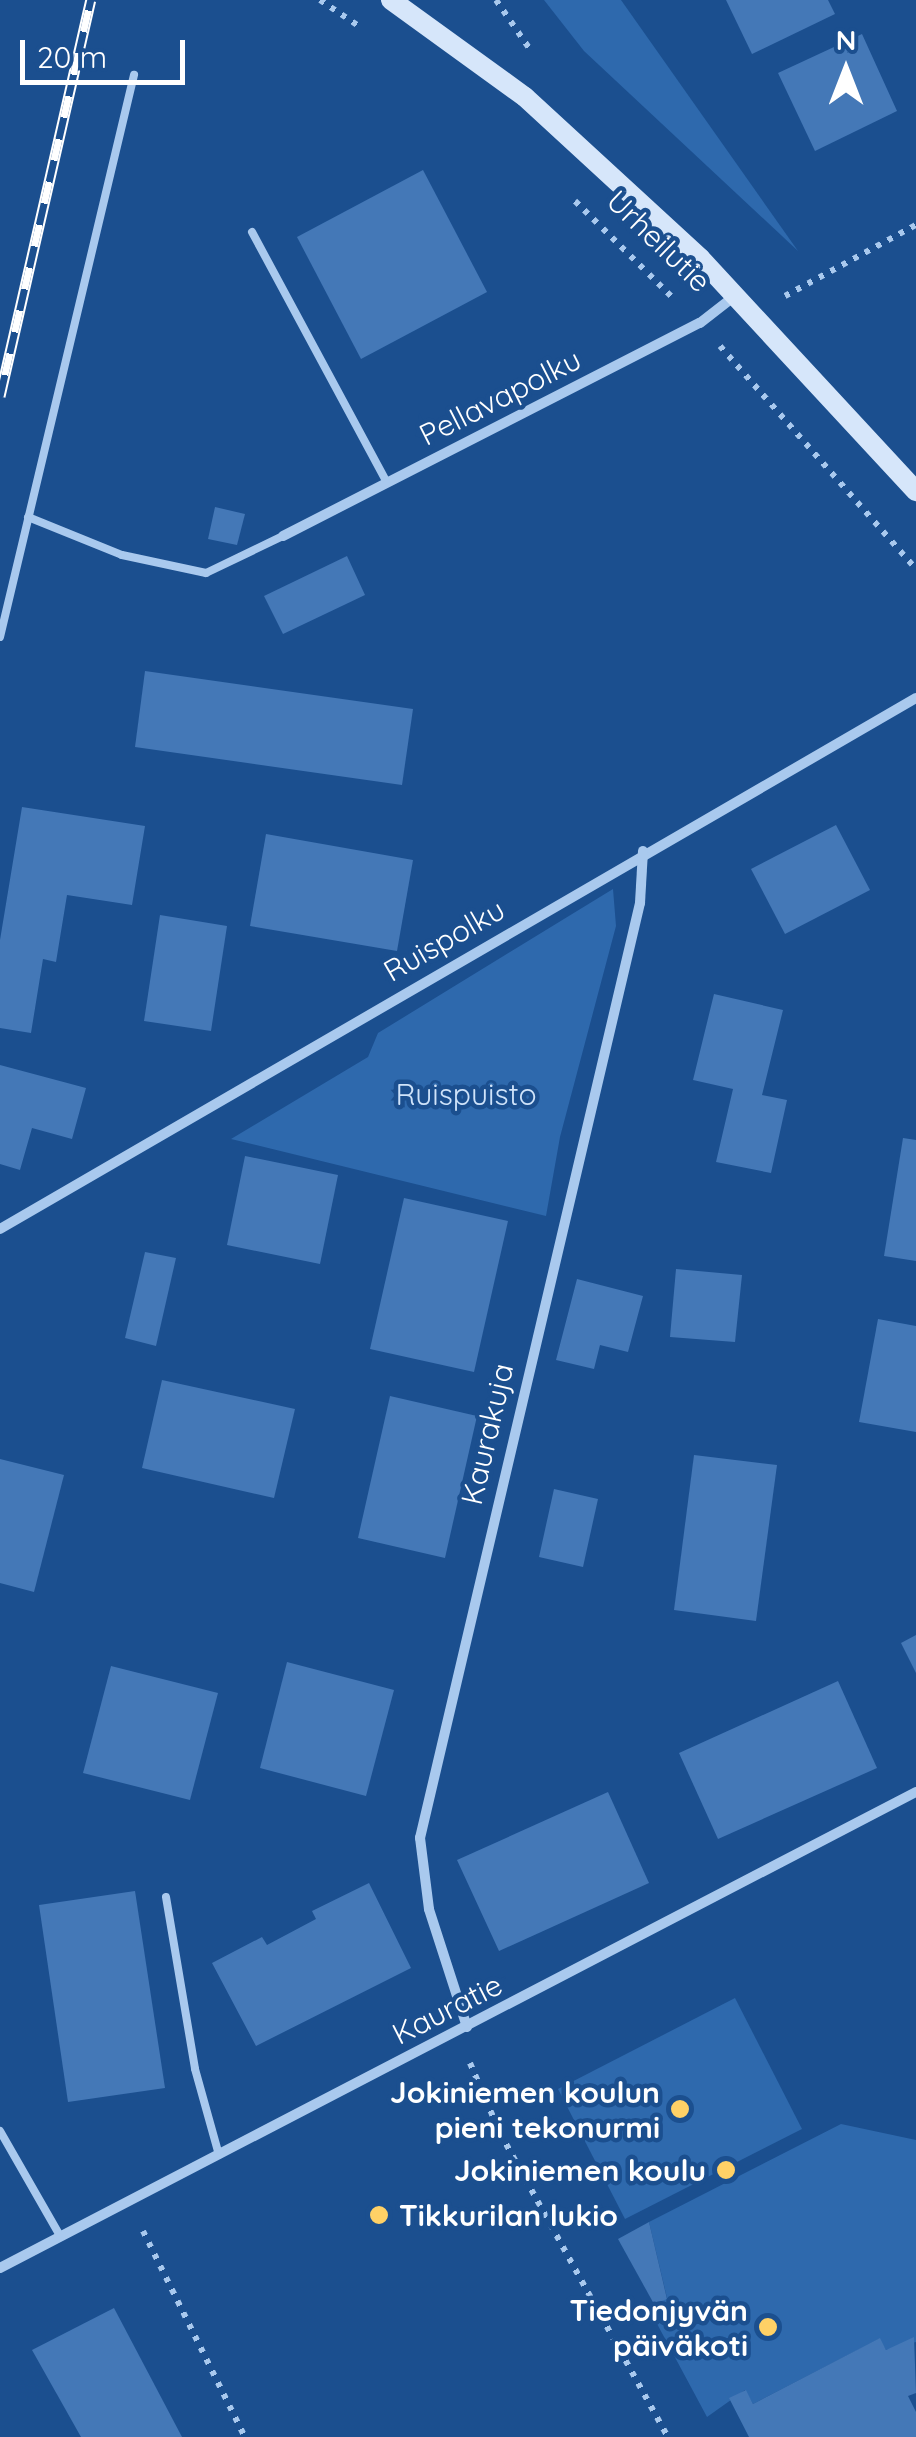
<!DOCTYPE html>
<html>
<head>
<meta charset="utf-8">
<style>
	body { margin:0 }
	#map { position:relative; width:916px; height:2437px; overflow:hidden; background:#1b4f8f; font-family:Quicksand,sans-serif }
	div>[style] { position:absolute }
	.green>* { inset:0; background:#2e69ad }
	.building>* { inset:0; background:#4478b7 }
	.path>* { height:6px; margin-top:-3px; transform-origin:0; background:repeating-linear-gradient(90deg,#a9c9ee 0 5px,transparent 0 13px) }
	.service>* { height:8px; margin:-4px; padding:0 4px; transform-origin:4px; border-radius:4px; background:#a9c9ee }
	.minor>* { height:10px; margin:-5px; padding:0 5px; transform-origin:5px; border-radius:5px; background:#a9c9ee }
	.secondary>* { height:20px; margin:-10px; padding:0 10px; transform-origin:10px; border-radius:10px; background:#d6e6fa }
	.rail>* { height:11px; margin-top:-5.5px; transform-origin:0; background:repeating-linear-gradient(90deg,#1b4f8f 0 22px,#fff 0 44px); box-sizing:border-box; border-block:2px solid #fff }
	.dots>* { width:28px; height:28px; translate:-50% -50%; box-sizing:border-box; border:5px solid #1b4f8f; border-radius:50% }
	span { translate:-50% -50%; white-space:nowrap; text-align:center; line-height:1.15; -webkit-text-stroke:9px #1b4f8f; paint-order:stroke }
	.street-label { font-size:30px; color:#fff }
	.park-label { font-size:30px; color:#cfe3fa }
	.poi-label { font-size:30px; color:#fff; font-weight:700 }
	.right { translate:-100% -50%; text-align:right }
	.left { translate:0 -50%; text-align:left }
	.north { position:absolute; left:796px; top:20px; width:100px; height:100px; -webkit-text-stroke:8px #1b4f8f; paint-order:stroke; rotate:0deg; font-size:28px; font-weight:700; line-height:40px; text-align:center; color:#fff }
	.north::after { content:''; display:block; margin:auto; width:35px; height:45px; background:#fff; clip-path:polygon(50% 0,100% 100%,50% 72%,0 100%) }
	.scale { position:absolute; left:20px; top:40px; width:165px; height:45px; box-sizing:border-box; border:5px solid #fff; border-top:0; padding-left:12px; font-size:30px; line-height:35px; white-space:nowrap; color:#fff; -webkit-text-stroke:8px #1b4f8f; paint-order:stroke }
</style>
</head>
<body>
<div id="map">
	<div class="green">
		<i style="clip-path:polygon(544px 0,621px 0,798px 251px,584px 51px)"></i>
		<i style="clip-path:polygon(613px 889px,616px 926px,560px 1137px,546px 1216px,231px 1139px,368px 1057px,378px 1033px)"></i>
		<i style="clip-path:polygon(735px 1998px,802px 2129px,625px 2219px,558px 2089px)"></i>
		<i style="clip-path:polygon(841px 2124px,916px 2140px,916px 2342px,886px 2350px,879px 2339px,753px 2404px,745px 2390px,707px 2417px,648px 2307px,667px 2298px,649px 2222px)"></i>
	</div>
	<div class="building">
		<i style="clip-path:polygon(726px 0,828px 0,835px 14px,752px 54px)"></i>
		<i style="clip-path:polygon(862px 34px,897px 111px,815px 151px,778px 73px)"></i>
		<i style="clip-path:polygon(423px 170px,487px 292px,361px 359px,297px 237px)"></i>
		<i style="clip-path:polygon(215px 507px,245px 514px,237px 545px,208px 539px)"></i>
		<i style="clip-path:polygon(347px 556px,365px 595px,283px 634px,264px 596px)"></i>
		<i style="clip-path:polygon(145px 671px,413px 709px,402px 785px,135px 747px)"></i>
		<i style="clip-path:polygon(22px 807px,145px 826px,132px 905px,67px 895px,56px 962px,43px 959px,31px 1033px,0 1028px,0 940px)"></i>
		<i style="clip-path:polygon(836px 825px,870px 890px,785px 934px,751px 869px)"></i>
		<i style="clip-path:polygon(266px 834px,413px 860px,397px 951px,250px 926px)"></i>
		<i style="clip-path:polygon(160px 915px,227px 926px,211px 1031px,144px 1021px)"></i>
		<i style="clip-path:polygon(714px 994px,783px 1010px,762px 1095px,787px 1100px,771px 1173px,716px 1162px,733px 1089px,693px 1080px)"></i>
		<i style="clip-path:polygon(0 1065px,86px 1088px,72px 1139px,32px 1128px,20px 1170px,0 1164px)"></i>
		<i style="clip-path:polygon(903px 1138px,916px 1140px,916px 1261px,884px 1256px)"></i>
		<i style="clip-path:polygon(245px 1156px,338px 1175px,320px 1264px,227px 1245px)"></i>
		<i style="clip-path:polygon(404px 1198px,508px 1221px,474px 1372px,370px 1349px)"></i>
		<i style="clip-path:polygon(145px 1252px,176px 1258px,156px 1346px,125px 1338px)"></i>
		<i style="clip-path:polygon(676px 1269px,742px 1275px,735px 1342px,670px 1337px)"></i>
		<i style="clip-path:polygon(577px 1279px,643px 1296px,628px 1352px,600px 1345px,594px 1369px,556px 1360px)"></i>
		<i style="clip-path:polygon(878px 1319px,916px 1326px,916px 1432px,859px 1422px)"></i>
		<i style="clip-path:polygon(162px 1380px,295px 1409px,274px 1498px,142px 1468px)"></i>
		<i style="clip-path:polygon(390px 1396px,477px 1416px,445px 1558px,358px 1538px)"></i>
		<i style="clip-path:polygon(694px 1455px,777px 1465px,756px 1621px,674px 1610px)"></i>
		<i style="clip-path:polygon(0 1459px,64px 1475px,34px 1592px,0 1583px)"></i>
		<i style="clip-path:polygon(554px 1489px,598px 1499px,583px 1567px,539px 1557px)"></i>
		<i style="clip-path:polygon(916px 1635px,916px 1673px,901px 1643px)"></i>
		<i style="clip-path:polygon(287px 1662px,394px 1690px,366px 1796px,260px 1768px)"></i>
		<i style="clip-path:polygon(111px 1666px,218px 1693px,190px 1800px,83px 1773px)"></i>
		<i style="clip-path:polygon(838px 1681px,877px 1768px,718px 1839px,679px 1753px)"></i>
		<i style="clip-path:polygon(608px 1792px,649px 1883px,499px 1951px,457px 1860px)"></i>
		<i style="clip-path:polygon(369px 1883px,411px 1968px,256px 2046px,212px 1963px,262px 1937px,267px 1945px,316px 1919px,312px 1911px)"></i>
		<i style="clip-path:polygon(135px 1891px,165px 2088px,68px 2102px,39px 1905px)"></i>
		<i style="clip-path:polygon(649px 2222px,667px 2299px,654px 2304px,618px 2239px)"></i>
		<i style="clip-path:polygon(114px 2308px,182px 2437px,81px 2437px,32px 2350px)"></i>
		<i style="clip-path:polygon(914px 2337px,916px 2393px,908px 2396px,916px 2412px,916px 2437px,749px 2437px,729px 2398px,746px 2390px,753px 2404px,880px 2338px,886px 2350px)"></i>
	</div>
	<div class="path">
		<i style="left:320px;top:0;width:48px;rotate:34deg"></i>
		<i style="left:496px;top:0;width:58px;rotate:55.5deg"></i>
		<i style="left:575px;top:201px;width:138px;rotate:44.7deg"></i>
		<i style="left:785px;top:296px;width:149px;rotate:-28.5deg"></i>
		<i style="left:720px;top:346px;width:297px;rotate:48.7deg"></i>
		<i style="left:470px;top:2063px;width:76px;rotate:66.8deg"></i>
		<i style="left:500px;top:2133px;width:347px;rotate:61.1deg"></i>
		<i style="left:143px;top:2231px;width:230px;rotate:63.7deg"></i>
	</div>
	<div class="service">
		<i style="left:252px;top:232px;width:285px;rotate:61.7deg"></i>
		<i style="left:28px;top:517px;width:101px;rotate:22deg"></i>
		<i style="left:122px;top:555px;width:86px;rotate:12.1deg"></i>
		<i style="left:206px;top:573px;width:85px;rotate:-25.7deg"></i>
		<i style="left:0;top:637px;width:578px;rotate:-76.59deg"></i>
		<i style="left:166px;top:1897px;width:174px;rotate:80.4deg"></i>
		<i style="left:195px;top:2069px;width:89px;rotate:74.4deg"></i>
		<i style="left:0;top:2131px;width:119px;rotate:60.2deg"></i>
	</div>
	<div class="minor">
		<i style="left:283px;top:536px;width:468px;rotate:-27.1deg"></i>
		<i style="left:700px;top:323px;width:46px;rotate:-37.9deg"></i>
		<i style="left:0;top:1229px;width:1059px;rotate:-30.1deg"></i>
		<i style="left:467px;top:2027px;width:124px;rotate:-107.9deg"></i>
		<i style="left:429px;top:1909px;width:72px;rotate:-97.2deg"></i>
		<i style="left:420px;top:1838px;width:961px;rotate:-76.76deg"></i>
		<i style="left:640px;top:903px;width:52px;rotate:-86.7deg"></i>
		<i style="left:0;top:2268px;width:1032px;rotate:-27.46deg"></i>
	</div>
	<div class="secondary">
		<i style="left:391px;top:0;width:165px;rotate:35.9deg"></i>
		<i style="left:525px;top:97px;width:238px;rotate:42.6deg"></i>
		<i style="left:700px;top:258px;width:318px;rotate:47.2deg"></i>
	</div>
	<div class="rail">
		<i style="left:0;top:396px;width:406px;rotate:-77.1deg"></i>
	</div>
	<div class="dots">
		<i style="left:680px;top:2109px;background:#ffd166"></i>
		<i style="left:726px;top:2170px;background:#ffd166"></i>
		<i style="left:379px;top:2215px;background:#ffd166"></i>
		<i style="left:768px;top:2327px;background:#ffd166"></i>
	</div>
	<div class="street-label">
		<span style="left:659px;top:241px;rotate:44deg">Urheilutie</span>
		<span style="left:500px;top:397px;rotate:-27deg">Pellavapolku</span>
		<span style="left:444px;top:940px;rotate:-30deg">Ruispolku</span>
		<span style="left:487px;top:1434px;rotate:-77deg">Kaurakuja</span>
		<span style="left:447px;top:2009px;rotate:-27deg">Kauratie</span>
	</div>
	<div class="park-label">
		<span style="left:466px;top:1094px">Ruispuisto</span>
	</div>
	<div class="poi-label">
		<span class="right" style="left:660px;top:2109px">Jokiniemen koulun<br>pieni tekonurmi</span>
		<span class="right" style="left:706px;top:2170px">Jokiniemen koulu</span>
		<span class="left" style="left:399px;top:2215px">Tikkurilan lukio</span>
		<span class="right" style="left:748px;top:2327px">Tiedonjyvän<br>päiväkoti</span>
	</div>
	<div class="north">N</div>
	<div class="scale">20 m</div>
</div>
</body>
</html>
